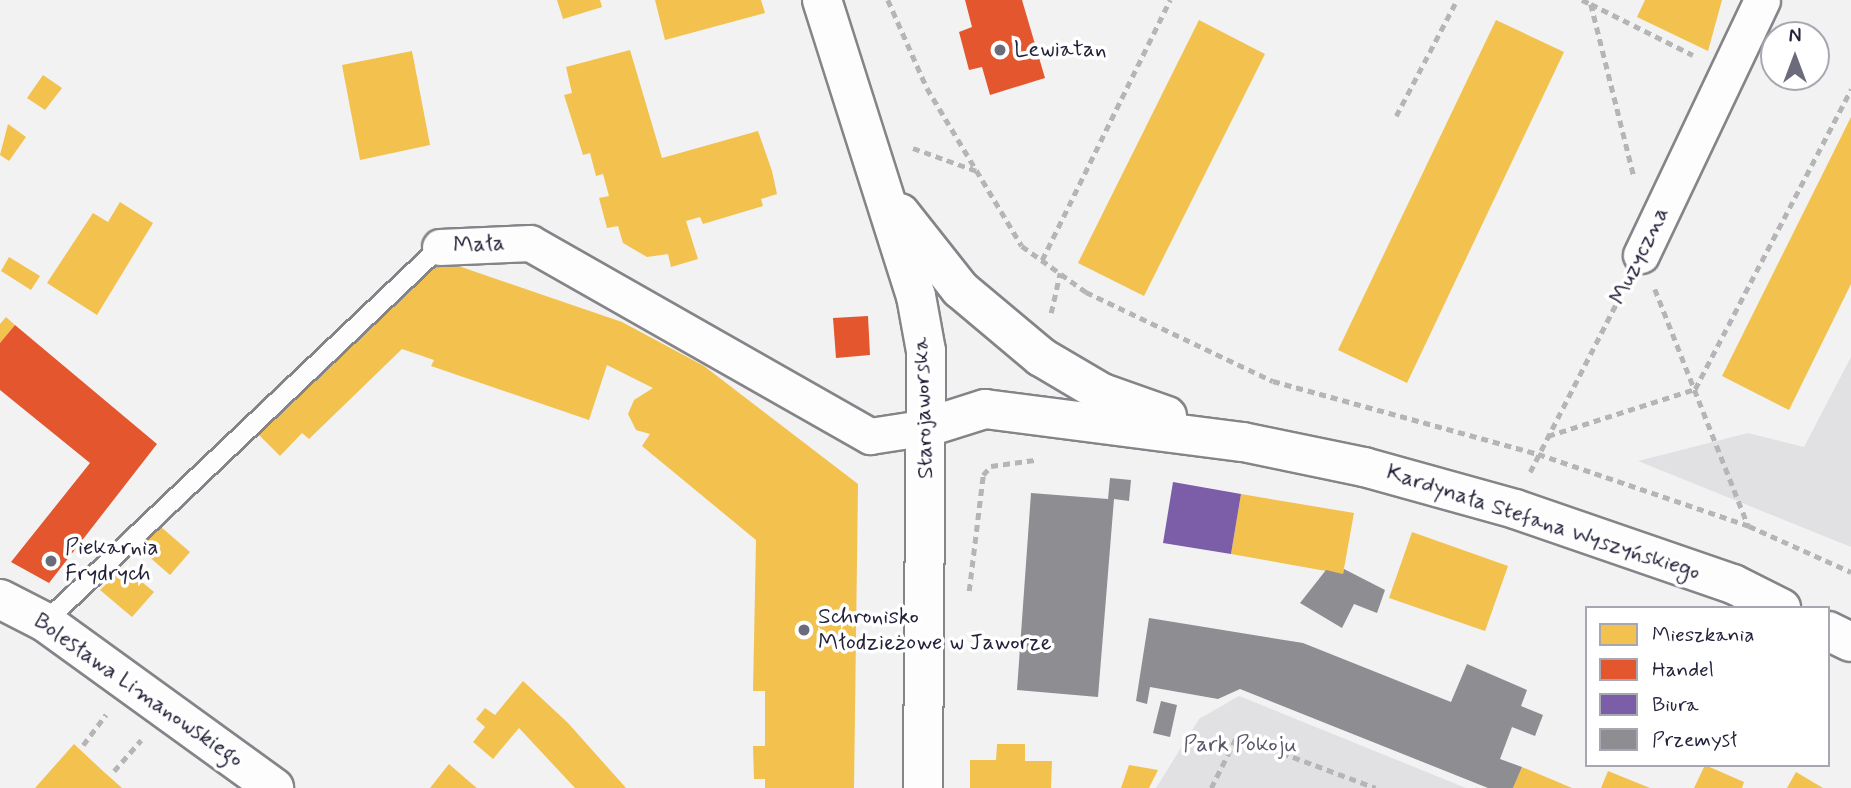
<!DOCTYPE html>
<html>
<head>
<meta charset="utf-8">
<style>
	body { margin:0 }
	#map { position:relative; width:1851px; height:788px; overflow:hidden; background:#f2f2f3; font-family:Mynerve,sans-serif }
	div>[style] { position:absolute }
	.green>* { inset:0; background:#e1e1e4 }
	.homes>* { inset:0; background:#f2c14e }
	.shops>* { inset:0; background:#e4572e }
	.offices>* { inset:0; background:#7b5ea7 }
	.industry>* { inset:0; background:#8d8d92 }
	.path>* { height:4.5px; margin-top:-2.25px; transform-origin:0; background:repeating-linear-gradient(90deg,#b5b5b8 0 7px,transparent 0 12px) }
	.roads { filter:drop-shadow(2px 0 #848489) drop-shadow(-2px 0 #848489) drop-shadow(0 2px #848489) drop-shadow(0 -2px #848489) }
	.lane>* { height:18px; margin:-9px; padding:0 9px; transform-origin:9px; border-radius:9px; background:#fdfdfd }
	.street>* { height:35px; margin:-17.5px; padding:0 17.5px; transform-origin:17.5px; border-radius:17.5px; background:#fdfdfd }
	.secondary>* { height:38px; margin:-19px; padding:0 19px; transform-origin:19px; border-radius:19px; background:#fdfdfd }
	.dots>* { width:19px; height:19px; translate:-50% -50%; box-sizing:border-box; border:4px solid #fff; border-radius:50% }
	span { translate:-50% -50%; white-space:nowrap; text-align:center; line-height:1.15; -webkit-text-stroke:7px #fff; paint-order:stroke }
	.poi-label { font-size:23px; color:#22223b }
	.left { translate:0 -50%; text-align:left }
	.street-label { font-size:23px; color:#22223b }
	.park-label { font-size:23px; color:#57576a }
	.legend { position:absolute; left:1585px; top:606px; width:245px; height:161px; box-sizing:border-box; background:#fff; border:2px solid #a7a7b1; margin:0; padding:9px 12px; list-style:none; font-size:21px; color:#22223b }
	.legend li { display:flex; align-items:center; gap:14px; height:35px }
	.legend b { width:35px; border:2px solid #a7a7b1 }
	.north { position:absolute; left:1760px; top:21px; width:70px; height:70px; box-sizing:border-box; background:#fff; border:2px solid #a7a7b1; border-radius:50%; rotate:0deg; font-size:19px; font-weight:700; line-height:28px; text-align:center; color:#22223b }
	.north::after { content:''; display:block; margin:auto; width:24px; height:32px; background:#6b6b7b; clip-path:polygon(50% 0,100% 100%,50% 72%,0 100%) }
</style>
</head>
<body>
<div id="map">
	<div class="green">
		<i style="clip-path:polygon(1851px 357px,1851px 547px,1638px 461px,1748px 433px,1804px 447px)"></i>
		<i style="clip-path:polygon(1239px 696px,1466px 788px,1156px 788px,1199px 719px)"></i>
	</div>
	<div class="homes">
		<i style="clip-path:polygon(557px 0,600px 0,602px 7px,563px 19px)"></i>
		<i style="clip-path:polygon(655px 0,761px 0,765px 13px,665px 40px)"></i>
		<i style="clip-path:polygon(1645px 0,1722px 0,1708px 51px,1637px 17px)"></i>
		<i style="clip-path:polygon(1199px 20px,1265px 54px,1144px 296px,1078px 263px)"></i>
		<i style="clip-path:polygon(1496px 20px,1564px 52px,1407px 383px,1338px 350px)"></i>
		<i style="clip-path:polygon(630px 50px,662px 158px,758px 131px,772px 171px,777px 194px,761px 199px,763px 206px,703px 224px,700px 217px,686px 221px,698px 259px,671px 267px,668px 254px,647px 257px,623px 243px,618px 226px,607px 228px,599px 198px,609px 196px,603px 174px,596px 176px,590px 153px,583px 155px,564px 95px,572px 93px,566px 67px)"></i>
		<i style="clip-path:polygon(412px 51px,430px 145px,360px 160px,342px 65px)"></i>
		<i style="clip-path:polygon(43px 75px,62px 88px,45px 110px,27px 98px)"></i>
		<i style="clip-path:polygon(1851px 117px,1851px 284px,1789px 410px,1722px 376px)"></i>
		<i style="clip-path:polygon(8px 124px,26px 137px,9px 161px,0 155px)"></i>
		<i style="clip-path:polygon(120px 202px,153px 223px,97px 315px,47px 283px,93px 213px,108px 222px)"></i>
		<i style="clip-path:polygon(9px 257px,40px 276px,31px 290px,1px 271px)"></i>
		<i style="clip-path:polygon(441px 260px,622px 322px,704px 366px,858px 484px,854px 788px,765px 788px,765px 779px,754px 779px,753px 746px,765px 746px,765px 691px,753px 691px,756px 540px,642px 446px,650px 434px,636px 430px,628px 414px,634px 400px,653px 388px,607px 365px,589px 420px,431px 366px,434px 360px,402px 349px,309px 439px,302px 433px,280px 456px,258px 434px)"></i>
		<i style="clip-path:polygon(6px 317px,15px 325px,0 343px,0 324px)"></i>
		<i style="clip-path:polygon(1241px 494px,1354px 513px,1343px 574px,1231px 554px)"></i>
		<i style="clip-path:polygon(161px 527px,190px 552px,170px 575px,139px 548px)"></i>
		<i style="clip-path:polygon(1412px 532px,1508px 566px,1485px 631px,1389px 598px)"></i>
		<i style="clip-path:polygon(124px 567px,154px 592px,132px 617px,100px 590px)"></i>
		<i style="clip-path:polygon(523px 681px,568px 723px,626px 788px,575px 788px,519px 728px,493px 759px,473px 742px,485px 727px,476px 719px,485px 708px,495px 715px)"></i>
		<i style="clip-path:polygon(74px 744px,104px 772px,122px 788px,35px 788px)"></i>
		<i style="clip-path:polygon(997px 744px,1025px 744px,1025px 761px,1052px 761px,1051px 788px,970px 788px,970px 760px,996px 760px)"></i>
		<i style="clip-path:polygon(449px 764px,472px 784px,477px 788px,430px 788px)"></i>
		<i style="clip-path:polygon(1129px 765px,1158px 770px,1149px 788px,1121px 788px)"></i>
		<i style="clip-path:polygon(1705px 765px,1744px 782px,1742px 788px,1694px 788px)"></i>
		<i style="clip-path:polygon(1522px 767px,1572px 788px,1513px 788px)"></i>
		<i style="clip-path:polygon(1608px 771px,1650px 788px,1601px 788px)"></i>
		<i style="clip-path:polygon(1796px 772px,1823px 788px,1787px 788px)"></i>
	</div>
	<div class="shops">
		<i style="clip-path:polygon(965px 0,1022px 0,1045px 78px,990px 95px,982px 67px,969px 70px,959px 32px,972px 27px)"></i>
		<i style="clip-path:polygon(868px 316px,870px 355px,836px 358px,833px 318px)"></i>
		<i style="clip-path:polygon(15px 325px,157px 444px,49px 583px,11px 562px,90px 463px,0 390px,0 343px)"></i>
	</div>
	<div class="offices">
		<i style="clip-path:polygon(1173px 482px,1241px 494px,1231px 554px,1163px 543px)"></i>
	</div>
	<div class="industry">
		<i style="clip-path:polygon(1110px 478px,1131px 480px,1129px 501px,1114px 499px,1098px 697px,1017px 690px,1031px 493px,1108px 499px)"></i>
		<i style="clip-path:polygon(1344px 569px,1385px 590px,1377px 613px,1354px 604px,1342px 628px,1300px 603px,1326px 570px,1343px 574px)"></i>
		<i style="clip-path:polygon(1149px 618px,1303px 643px,1451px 702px,1467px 664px,1527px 690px,1521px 706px,1543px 715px,1535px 736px,1512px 727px,1500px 759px,1522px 767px,1513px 788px,1488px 788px,1240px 689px,1218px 699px,1150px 687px,1147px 704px,1136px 701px)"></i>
		<i style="clip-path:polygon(1161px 701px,1177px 705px,1170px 737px,1153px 733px)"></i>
	</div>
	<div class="path">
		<i style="left:888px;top:0;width:96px;rotate:66.1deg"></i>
		<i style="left:927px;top:88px;width:184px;rotate:59deg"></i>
		<i style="left:1022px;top:246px;width:79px;rotate:35.7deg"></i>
		<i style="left:1086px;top:292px;width:207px;rotate:25.5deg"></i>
		<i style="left:1273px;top:381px;width:275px;rotate:15.4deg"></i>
		<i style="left:1538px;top:454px;width:223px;rotate:18.8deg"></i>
		<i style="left:1749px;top:526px;width:112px;rotate:24.3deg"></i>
		<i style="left:1582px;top:0;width:10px;rotate:24deg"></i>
		<i style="left:1591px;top:4px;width:177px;rotate:76deg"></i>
		<i style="left:1591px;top:4px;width:114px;rotate:26.6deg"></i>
		<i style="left:1396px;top:116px;width:131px;rotate:-62.3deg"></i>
		<i style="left:913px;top:148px;width:68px;rotate:19.8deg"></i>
		<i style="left:1042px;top:260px;width:290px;rotate:-63.8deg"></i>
		<i style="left:1655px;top:289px;width:254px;rotate:68.5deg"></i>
		<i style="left:1051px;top:313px;width:41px;rotate:-77.3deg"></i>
		<i style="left:1548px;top:436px;width:154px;rotate:-17.7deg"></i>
		<i style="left:1695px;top:389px;width:338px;rotate:-62.5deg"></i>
		<i style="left:1530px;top:472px;width:204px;rotate:-62.9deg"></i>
		<i style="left:969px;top:591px;width:117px;rotate:-83.1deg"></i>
		<i style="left:983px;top:475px;width:12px;rotate:-48deg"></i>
		<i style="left:991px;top:466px;width:44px;rotate:-7.8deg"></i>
		<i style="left:83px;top:745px;width:38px;rotate:-53deg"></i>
		<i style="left:114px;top:771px;width:41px;rotate:-48.9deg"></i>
		<i style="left:1211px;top:788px;width:58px;rotate:-63.4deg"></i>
		<i style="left:1237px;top:736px;width:148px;rotate:20.5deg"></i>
	</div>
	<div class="roads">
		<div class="lane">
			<i style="left:45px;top:622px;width:545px;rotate:-43.51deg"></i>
		</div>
		<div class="street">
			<i style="left:440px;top:247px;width:90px;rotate:-2.5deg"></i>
			<i style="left:530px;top:243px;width:391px;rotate:29.6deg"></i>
			<i style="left:870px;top:436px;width:59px;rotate:-8.8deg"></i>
			<i style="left:1641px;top:255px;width:282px;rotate:-64.6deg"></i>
		</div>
		<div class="secondary">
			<i style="left:822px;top:0;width:311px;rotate:72.4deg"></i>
			<i style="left:916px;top:296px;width:56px;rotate:79.7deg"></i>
			<i style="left:926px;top:351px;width:437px;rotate:90.4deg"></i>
			<i style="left:900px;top:213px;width:97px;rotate:51.7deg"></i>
			<i style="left:960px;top:289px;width:106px;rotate:40deg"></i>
			<i style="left:1041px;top:357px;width:71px;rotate:30.5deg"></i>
			<i style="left:1102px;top:393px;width:69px;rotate:19.5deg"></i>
			<i style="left:928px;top:427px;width:60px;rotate:-17.5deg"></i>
			<i style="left:985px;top:409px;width:260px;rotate:7.3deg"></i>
			<i style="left:1243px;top:442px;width:124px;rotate:11.7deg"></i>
			<i style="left:1364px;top:467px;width:157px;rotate:15.5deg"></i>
			<i style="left:1515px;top:509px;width:231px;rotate:19deg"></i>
			<i style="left:1733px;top:584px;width:54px;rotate:26.6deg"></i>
			<i style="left:0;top:599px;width:51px;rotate:27.1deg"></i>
			<i style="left:45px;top:622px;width:283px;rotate:35.9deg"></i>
			<i style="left:1828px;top:631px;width:25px;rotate:26deg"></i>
		</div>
	</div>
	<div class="dots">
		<i style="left:1000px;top:50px;background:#6b6b7b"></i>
		<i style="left:51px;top:561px;background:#6b6b7b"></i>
		<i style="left:804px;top:630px;background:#6b6b7b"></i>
	</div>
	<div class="poi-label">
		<span class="left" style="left:1014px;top:50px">Lewiatan</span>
		<span class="left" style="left:65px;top:561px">Piekarnia<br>Frydrych</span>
		<span class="left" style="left:818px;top:630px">Schronisko<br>Młodzieżowe w Jaworze</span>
	</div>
	<div class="street-label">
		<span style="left:479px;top:245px;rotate:-3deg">Mała</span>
		<span style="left:1640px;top:256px;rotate:-64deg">Muzyczna</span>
		<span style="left:924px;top:408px;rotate:-92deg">Starojaworska</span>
		<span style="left:1543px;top:523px;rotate:18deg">Kardynała Stefana Wyszyńskiego</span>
		<span style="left:138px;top:691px;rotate:35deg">Bolesława Limanowskiego</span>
	</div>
	<div class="park-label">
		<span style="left:1240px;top:745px">Park Pokoju</span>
	</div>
	<ul class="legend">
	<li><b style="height:19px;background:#f2c14e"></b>Mieszkania</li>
	<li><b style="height:19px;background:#e4572e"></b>Handel</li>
	<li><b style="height:19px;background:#7b5ea7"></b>Biura</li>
	<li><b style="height:19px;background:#8d8d92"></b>Przemysł</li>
	</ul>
	<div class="north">N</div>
</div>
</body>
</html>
